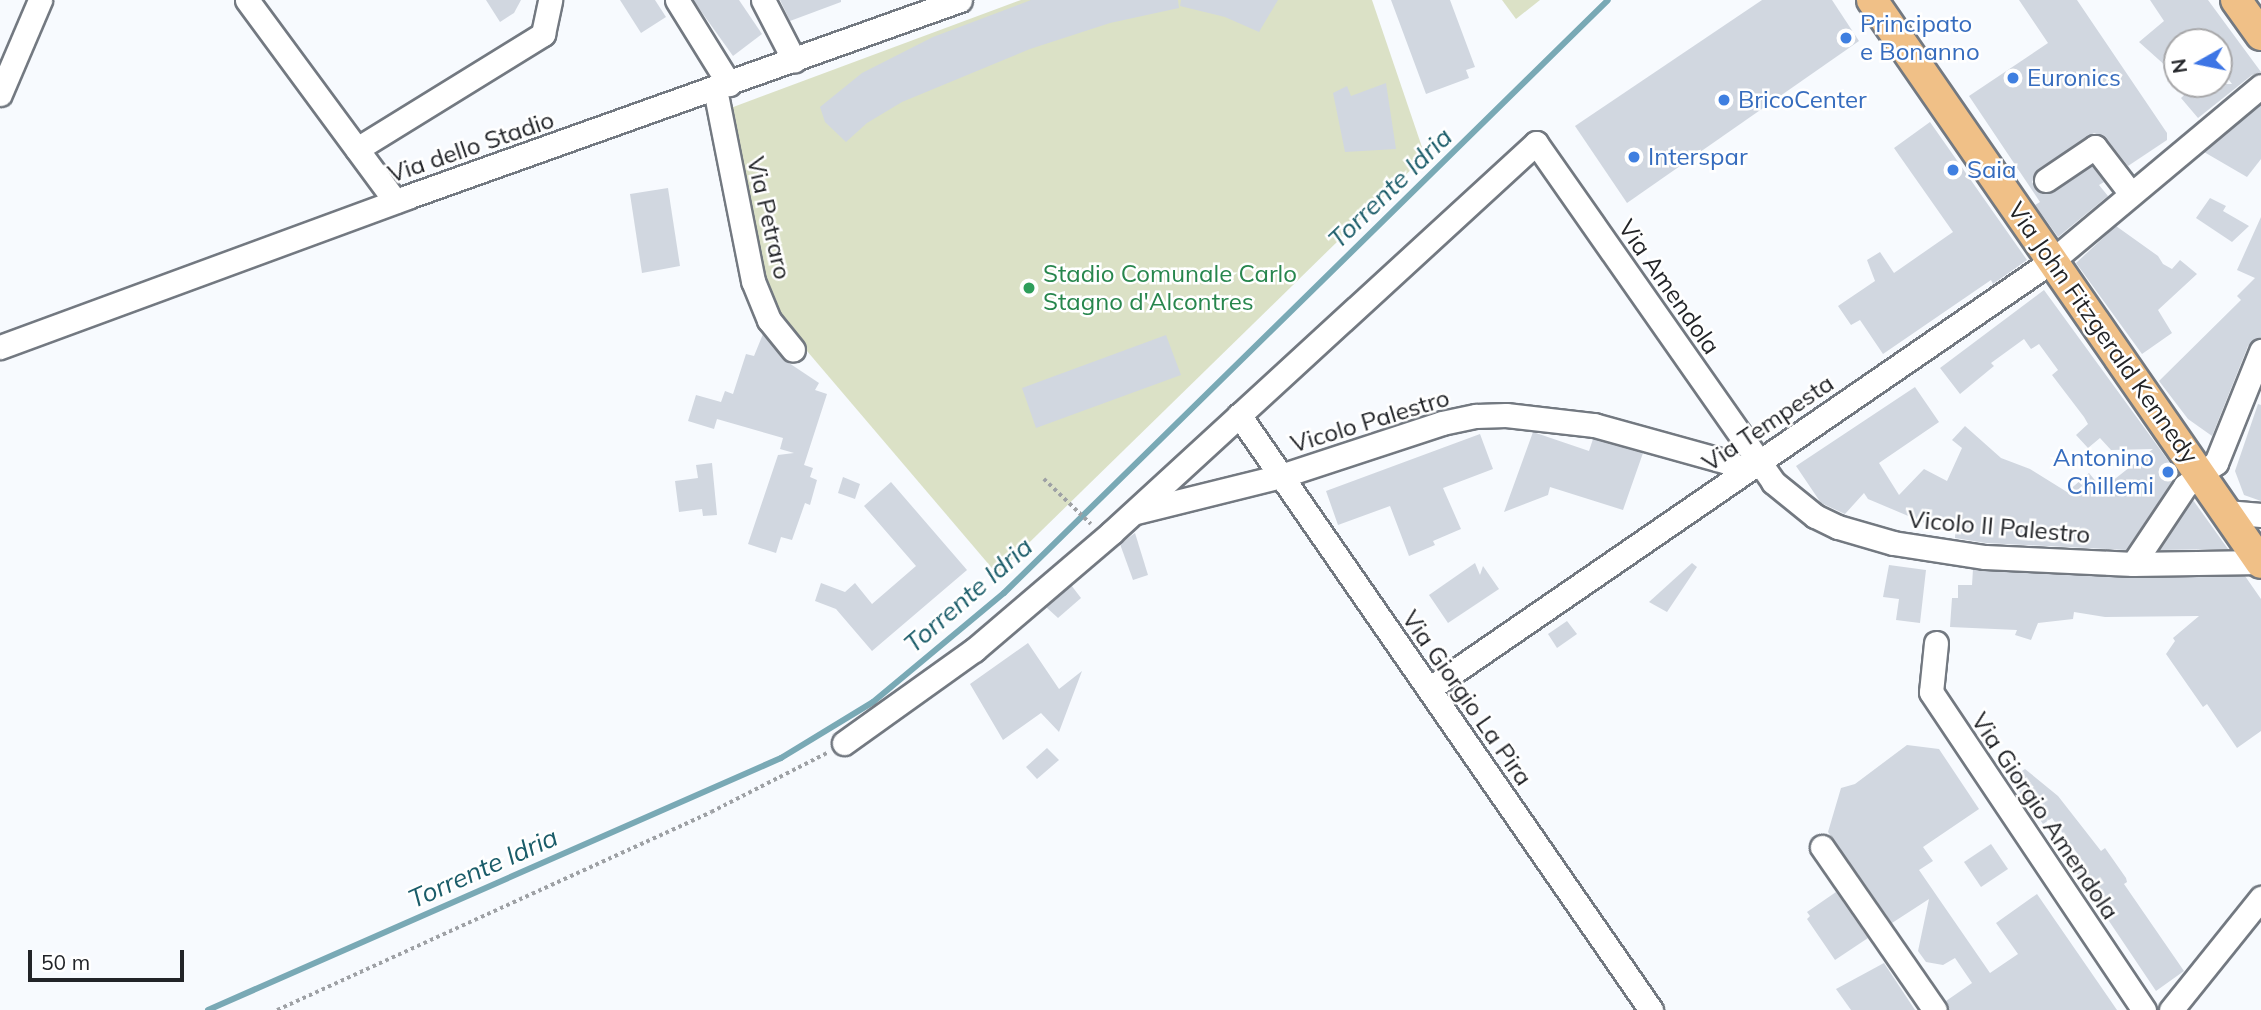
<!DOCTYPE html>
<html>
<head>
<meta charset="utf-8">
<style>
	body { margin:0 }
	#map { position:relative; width:2261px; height:1010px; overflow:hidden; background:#f7fafe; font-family:Mulish,sans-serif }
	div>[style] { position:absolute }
	.green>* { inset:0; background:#dbe1c6 }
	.stream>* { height:6px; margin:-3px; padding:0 3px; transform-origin:3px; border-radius:3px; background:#79a9b5 }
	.building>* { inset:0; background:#d1d7e0 }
	.path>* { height:3.5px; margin-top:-1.75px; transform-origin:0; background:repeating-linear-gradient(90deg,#9ea1a5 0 3.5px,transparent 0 7px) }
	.roads { filter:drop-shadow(2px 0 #737981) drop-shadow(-2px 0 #737981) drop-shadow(0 2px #737981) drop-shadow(0 -2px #737981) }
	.minor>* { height:23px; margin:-11.5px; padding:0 11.5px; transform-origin:11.5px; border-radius:11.5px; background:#fff }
	.major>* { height:30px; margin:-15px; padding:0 15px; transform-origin:15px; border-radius:15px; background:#f0c087 }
	.dots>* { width:19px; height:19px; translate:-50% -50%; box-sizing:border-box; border:4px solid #fff; border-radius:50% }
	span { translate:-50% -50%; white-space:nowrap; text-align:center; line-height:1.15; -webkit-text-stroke:5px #fff; paint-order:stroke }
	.shop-label { font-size:24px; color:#366cbe }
	.left { translate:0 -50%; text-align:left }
	.right { translate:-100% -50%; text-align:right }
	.street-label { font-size:24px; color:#222428 }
	.leisure-label { font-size:24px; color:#27864d }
	.water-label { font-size:26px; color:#1a5c69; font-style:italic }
	.north { position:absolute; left:2163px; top:28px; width:70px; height:70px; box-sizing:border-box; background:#fff; border:2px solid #a7a7a9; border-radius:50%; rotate:261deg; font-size:19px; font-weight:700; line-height:28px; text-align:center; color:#222428 }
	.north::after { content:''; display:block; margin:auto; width:24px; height:32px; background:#3d75e5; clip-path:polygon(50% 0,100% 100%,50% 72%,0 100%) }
	.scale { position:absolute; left:28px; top:950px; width:156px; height:32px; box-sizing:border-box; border:4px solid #222428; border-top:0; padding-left:9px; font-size:21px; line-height:24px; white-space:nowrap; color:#222428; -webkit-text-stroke:5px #fff; paint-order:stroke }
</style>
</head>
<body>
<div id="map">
	<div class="green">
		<i style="clip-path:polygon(1021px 0,1372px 0,1425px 156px,997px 574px,778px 317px,763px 281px,728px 109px)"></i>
		<i style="clip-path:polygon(1502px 0,1540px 0,1516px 19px)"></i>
	</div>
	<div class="stream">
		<i style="left:208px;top:1010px;width:626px;rotate:-23.74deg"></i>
		<i style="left:781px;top:758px;width:108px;rotate:-31.3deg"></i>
		<i style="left:873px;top:702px;width:170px;rotate:-39.8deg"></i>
		<i style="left:1004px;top:593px;width:846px;rotate:-44.47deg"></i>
	</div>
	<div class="building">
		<i style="clip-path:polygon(486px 0,521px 0,514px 13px,500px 22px)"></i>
		<i style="clip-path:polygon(620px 0,655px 0,666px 17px,641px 33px)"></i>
		<i style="clip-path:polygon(693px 0,739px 0,762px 34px,733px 56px)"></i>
		<i style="clip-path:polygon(780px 0,841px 0,841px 2px,790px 21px)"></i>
		<i style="clip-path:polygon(1031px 0,1178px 0,1179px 8px,1110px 23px,1030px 49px,902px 102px,867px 123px,846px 142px,825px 122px,820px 107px,862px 73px,933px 37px)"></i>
		<i style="clip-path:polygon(1181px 0,1278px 0,1259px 32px,1225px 17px,1180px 6px)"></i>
		<i style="clip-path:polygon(1391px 0,1450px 0,1475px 67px,1466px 70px,1469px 78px,1426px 94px)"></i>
		<i style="clip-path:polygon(1762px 0,1832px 0,1859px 41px,1627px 203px,1575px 126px)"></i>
		<i style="clip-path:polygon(2019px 0,2077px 0,2167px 133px,2167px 140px,2128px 166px,2106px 138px,2094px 133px,2038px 169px,2032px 182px,2040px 193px,2054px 192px,2092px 166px,2104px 182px,2099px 185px,2108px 196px,2058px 237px,2035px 205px,2040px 202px,1969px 96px,2048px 43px)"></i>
		<i style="clip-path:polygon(2150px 0,2208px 0,2261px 72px,2252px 75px,2198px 118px,2181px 98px,2196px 84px,2232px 84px,2219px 67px,2219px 42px,2177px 42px,2177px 76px,2139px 42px,2164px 21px)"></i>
		<i style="clip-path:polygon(1386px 83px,1396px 149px,1345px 152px,1333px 93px,1347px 86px,1351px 96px)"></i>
		<i style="clip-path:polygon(2261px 104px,2261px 159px,2247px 177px,2204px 152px)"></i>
		<i style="clip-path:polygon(1930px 122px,2027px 260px,1993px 284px,1991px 280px,1883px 354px,1860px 320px,1851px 325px,1838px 306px,1875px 281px,1867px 260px,1880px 252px,1894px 273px,1953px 232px,1894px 148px)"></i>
		<i style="clip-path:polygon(668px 188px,680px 266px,642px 273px,630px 194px)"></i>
		<i style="clip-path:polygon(2210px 198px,2226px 206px,2223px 211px,2249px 226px,2232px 242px,2196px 218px)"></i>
		<i style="clip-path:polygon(2261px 217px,2261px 337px,2248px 346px,2212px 436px,2188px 419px,2159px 381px,2241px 300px,2237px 296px,2255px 278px,2237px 270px)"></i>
		<i style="clip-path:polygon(2116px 226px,2158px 256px,2163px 264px,2172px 269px,2180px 260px,2197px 274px,2158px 310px,2172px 333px,2142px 354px,2076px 263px)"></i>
		<i style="clip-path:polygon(2044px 290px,2178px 474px,2126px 550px,1986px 543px,1955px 538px,1956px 520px,1933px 518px,1932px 526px,1868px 499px,1864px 493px,1845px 514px,1821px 503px,1796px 466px,1915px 387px,1939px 422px,1879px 463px,1899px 495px,1924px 469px,1947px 481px,1962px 448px,1952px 440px,1965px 426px,2001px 458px,2030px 469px,2067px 492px,2089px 473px,2102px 489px,2153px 449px,2111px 450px,2100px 438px,2088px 448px,2076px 435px,2088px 424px,2084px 417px,2052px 375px,2058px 370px,2039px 344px,2031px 349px,2024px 339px,1991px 363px,1994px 366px,1960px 394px,1940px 368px)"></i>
		<i style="clip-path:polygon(763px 334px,783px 359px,819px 383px,815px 390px,827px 394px,804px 465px,813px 468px,810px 477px,817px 480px,810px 505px,805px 503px,792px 540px,781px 537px,776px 553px,748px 544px,778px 455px,794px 453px,780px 449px,783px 438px,717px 419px,714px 429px,688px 421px,696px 395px,721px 402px,725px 391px,733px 394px,746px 354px,754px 356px)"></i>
		<i style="clip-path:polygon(1166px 335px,1181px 375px,1036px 428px,1022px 388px)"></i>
		<i style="clip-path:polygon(2258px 404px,2261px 405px,2261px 501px,2244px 495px,2235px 471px)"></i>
		<i style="clip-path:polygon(1533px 432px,1589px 451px,1593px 439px,1643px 453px,1623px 510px,1550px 487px,1548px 495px,1504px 512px)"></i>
		<i style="clip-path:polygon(1480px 434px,1493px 469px,1443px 488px,1461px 529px,1433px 541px,1435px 545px,1409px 556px,1390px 506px,1338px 525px,1326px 491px)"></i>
		<i style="clip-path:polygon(712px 463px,717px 515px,703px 516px,702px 509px,679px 512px,675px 481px,698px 478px,696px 465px)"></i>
		<i style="clip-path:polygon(843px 477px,860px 484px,855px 499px,838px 493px)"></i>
		<i style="clip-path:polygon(891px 482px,967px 570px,872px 651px,836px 609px,815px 601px,821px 583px,845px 592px,855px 583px,872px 604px,916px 566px,864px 506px)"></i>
		<i style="clip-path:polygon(2193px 500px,2228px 549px,2159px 550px)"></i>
		<i style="clip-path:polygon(1135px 533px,1148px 575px,1133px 580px,1120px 544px)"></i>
		<i style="clip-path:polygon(1475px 563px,1480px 575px,1483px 566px,1499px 589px,1448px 623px,1429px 595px)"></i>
		<i style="clip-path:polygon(1692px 563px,1697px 567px,1667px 612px,1649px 602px)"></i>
		<i style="clip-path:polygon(1889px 565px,1926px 570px,1920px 623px,1896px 620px,1899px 599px,1883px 597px)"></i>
		<i style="clip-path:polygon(1973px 569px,2132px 578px,2245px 576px,2261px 599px,2261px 731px,2237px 748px,2207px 704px,2203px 707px,2166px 654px,2175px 641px,2173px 638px,2199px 616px,2105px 617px,2074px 612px,2073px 619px,2038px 623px,2031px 640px,2015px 635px,2017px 630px,1950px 627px,1952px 598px,1958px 598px,1958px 585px,1972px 585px)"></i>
		<i style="clip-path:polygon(1071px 585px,1081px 598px,1058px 618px,1046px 607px)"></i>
		<i style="clip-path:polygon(1567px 621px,1577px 634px,1557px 648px,1548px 634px)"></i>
		<i style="clip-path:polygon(1028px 643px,1059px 689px,1082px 671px,1059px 732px,1041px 713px,1003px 740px,970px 684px)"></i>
		<i style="clip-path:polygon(1907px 745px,1939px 749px,1979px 809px,1923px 847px,1933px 861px,1919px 870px,1990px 973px,2018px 954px,1996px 923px,2037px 894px,2117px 1010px,1949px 1010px,1946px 1001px,1972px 983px,1955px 958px,1943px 965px,1926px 962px,1918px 951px,1929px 899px,1892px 923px,1828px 832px,1841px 788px,1855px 784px)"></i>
		<i style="clip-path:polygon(1047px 748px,1059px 760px,1037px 779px,1026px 767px)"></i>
		<i style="clip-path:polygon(2025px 769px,2058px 796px,2101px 851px,2105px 848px,2126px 878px,2127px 882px,2124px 884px,2184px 971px,2156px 991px,2074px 869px,2084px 863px,2052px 818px,2043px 824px,2010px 779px)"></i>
		<i style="clip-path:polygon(1991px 844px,2008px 869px,1981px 887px,1964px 862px)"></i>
		<i style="clip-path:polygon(1836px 892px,1868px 938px,1835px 960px,1807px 919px,1810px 916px,1807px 912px)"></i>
		<i style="clip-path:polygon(1884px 963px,1915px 1010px,1851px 1010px,1836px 989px)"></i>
	</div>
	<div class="path">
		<i style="left:1044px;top:479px;width:65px;rotate:43.8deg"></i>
		<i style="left:277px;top:1010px;width:477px;rotate:-24.5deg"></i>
		<i style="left:711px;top:812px;width:130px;rotate:-27deg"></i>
	</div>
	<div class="roads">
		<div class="minor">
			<i style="left:247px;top:0;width:250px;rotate:53.6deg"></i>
			<i style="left:677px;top:0;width:99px;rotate:58.2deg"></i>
			<i style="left:763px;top:0;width:68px;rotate:62.7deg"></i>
			<i style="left:715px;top:89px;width:196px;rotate:78.8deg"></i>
			<i style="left:753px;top:281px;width:42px;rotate:67.7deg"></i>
			<i style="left:769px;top:320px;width:38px;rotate:51deg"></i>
			<i style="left:0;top:94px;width:102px;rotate:-66.9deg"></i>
			<i style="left:357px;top:149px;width:219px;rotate:-31.7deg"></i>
			<i style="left:543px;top:34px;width:35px;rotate:-78deg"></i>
			<i style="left:2046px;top:180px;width:59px;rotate:-34deg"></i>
			<i style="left:2095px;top:147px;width:59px;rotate:52.5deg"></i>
			<i style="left:0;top:347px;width:434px;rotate:-20.2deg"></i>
			<i style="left:407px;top:197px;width:587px;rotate:-19.61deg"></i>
			<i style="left:1239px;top:415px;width:724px;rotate:55.3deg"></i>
			<i style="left:1136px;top:512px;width:149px;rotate:-13.9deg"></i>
			<i style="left:1281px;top:476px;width:169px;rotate:-18.2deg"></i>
			<i style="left:1442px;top:423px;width:35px;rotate:-12deg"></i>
			<i style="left:1476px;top:416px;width:30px;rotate:-2deg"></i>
			<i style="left:1506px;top:415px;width:89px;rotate:6.5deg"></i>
			<i style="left:1594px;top:425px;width:138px;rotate:15.5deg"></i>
			<i style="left:1727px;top:462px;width:21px;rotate:23deg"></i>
			<i style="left:2226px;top:512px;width:35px;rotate:5deg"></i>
			<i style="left:2133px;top:564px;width:94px;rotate:-56.3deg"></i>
			<i style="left:2185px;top:486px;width:39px;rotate:-37deg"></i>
			<i style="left:2216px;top:463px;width:121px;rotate:-68.1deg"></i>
			<i style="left:1936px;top:643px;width:49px;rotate:95.8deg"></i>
			<i style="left:1931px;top:692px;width:383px;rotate:56.2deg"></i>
			<i style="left:1429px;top:689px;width:757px;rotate:-34.51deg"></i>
			<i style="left:2053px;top:260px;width:271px;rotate:-39.9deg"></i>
			<i style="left:844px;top:743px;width:160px;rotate:-35.6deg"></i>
			<i style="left:974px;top:650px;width:180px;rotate:-40.5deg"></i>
			<i style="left:1111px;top:533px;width:577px;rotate:-42.54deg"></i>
			<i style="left:1536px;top:143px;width:414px;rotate:55deg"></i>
			<i style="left:1773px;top:482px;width:54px;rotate:39deg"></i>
			<i style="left:1815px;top:516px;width:25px;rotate:26deg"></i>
			<i style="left:1838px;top:527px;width:57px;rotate:16.2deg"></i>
			<i style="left:1893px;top:543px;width:93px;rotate:8.7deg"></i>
			<i style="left:1985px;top:557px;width:148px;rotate:2.7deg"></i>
			<i style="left:2133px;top:564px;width:128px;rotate:-0.9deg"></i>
			<i style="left:1822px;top:847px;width:198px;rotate:55.3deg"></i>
			<i style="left:2171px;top:1010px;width:144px;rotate:-51.2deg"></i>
		</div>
		<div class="major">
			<i style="left:1872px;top:0;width:684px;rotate:55.36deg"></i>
			<i style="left:2236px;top:0;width:43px;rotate:54.5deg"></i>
		</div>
	</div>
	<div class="dots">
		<i style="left:1846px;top:38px;background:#3f7fe0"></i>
		<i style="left:2013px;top:78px;background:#3f7fe0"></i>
		<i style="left:1724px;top:100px;background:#3f7fe0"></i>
		<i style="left:1634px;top:157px;background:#3f7fe0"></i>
		<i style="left:1953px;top:170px;background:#3f7fe0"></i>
		<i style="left:1029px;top:288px;background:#2e9e5b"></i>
		<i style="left:2168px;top:472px;background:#3f7fe0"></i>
	</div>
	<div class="shop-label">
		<span class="left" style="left:1860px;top:38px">Principato<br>e Bonanno</span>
		<span class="left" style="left:2027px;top:78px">Euronics</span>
		<span class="left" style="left:1738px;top:100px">BricoCenter</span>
		<span class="left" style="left:1648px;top:157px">Interspar</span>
		<span class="left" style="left:1967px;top:170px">Saia</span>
		<span class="right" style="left:2154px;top:472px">Antonino<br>Chillemi</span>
	</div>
	<div class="street-label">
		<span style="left:471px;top:147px;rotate:-19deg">Via dello Stadio</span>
		<span style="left:769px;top:218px;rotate:77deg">Via Petraro</span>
		<span style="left:1669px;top:287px;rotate:55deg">Via Amendola</span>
		<span style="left:2103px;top:333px;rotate:55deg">Via John Fitzgerald Kennedy</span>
		<span style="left:1370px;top:421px;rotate:-17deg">Vicolo Palestro</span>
		<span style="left:1768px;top:423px;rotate:-34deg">Via Tempesta</span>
		<span style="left:1999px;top:527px;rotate:5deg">Vicolo II Palestro</span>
		<span style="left:1467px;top:698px;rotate:55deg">Via Giorgio La Pira</span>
		<span style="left:2045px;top:816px;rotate:56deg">Via Giorgio Amendola</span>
	</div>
	<div class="leisure-label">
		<span class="left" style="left:1043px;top:288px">Stadio Comunale Carlo<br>Stagno d'Alcontres</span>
	</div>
	<div class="water-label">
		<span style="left:1390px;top:188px;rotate:-44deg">Torrente Idria</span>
		<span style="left:968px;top:595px;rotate:-41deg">Torrente Idria</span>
		<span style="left:483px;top:868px;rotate:-24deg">Torrente Idria</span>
	</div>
	<div class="north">N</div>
	<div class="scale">50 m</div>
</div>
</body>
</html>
